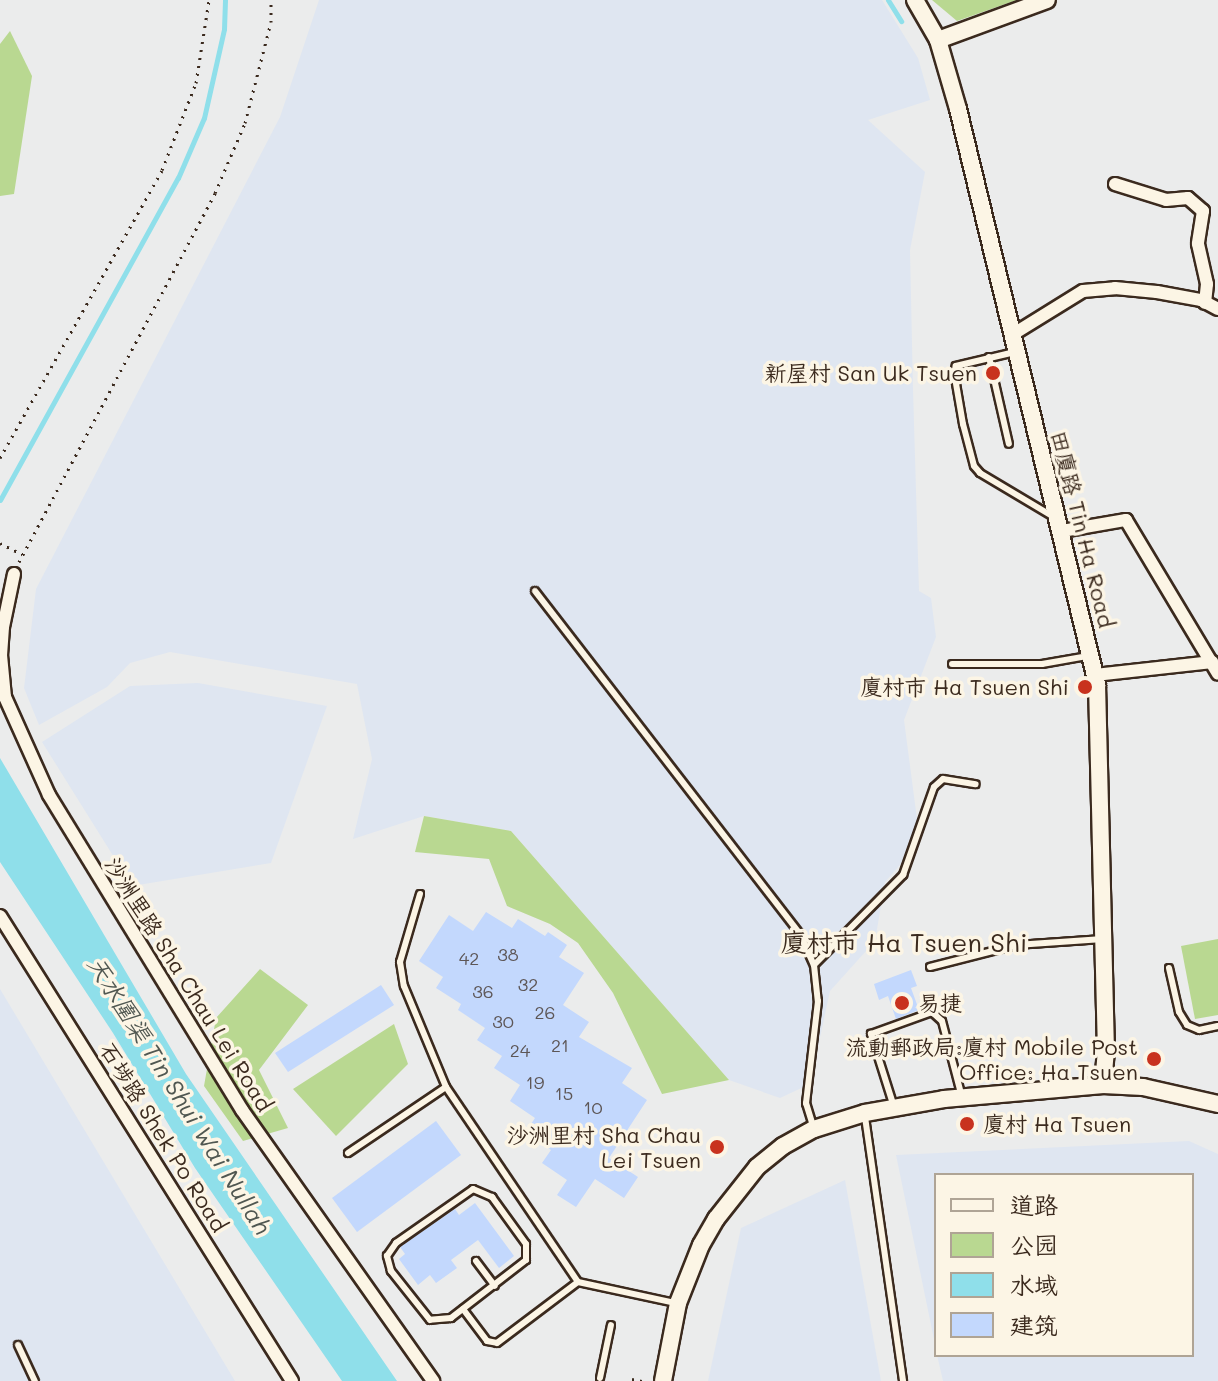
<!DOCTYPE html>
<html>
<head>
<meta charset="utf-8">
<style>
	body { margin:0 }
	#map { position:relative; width:1218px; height:1381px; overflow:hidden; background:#ebecec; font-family:Mali,"LXGW WenKai TC",sans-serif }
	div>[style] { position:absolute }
	.built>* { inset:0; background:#dfe6f1 }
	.green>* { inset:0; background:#b9d891 }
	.water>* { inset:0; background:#8fdfea }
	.stream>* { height:5px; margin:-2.5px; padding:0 2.5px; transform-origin:2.5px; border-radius:2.5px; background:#8fdfea }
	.building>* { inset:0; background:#c3d8fd }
	.path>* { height:3px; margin-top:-1.5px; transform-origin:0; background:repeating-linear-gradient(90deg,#3b2a1e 0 2px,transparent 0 8px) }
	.roads { filter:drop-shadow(2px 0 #3b2a1e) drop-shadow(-2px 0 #3b2a1e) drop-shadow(0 2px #3b2a1e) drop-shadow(0 -2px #3b2a1e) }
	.service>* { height:6px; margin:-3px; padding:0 3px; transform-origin:3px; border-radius:3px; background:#fcf5e5 }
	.minor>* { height:12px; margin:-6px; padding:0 6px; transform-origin:6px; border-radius:6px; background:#fcf5e5 }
	.tertiary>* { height:16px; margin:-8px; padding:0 8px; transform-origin:8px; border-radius:8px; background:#fcf5e5 }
	.dots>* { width:22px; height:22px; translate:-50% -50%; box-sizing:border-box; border:4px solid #fcf5e5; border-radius:50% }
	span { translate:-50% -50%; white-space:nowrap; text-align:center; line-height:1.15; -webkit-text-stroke:7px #fcf5e5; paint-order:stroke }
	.number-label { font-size:18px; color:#5d5656 }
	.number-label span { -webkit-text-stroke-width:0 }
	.poi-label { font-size:22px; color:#3b2a1e }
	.right { translate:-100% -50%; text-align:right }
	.left { translate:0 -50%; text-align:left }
	.street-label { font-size:22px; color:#3b2a1e }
	.water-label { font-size:24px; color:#505751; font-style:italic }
	.quarter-label { font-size:26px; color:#3b2a1e }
	.legend { position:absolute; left:934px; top:1173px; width:260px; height:184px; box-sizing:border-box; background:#fcf5e5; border:2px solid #afa495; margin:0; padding:10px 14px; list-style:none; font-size:24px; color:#3b2a1e }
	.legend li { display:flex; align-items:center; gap:16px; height:40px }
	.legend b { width:40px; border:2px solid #afa495 }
</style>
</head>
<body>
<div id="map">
	<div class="built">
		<i style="clip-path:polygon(319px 0,882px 0,918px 58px,930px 100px,868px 120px,925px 172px,910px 250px,913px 390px,919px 591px,931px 598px,936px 637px,904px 720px,920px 842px,885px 882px,875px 941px,830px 991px,810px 1084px,780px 1098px,729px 1080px,511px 831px,424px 816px,353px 839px,372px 759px,357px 684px,170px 652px,130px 663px,107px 687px,39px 725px,24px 688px,36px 589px,280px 117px)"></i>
		<i style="clip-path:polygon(198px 683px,327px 706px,271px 863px,132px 886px,42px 742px,130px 686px)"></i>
		<i style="clip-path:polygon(0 989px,235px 1381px,0 1381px)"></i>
		<i style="clip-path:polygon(1189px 1141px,1218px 1154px,1218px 1381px,943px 1381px,937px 1355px,1192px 1355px,1192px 1175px,936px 1175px,936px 1349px,896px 1155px)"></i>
		<i style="clip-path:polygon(845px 1180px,881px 1381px,708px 1381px,741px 1228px)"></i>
	</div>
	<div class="green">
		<i style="clip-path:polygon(932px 0,1017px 0,957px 21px)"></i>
		<i style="clip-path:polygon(10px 31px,32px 76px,14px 194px,0 196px,0 44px)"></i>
		<i style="clip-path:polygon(424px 816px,511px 831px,729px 1080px,662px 1094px,613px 993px,578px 943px,550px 924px,507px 906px,489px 859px,415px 852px)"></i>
		<i style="clip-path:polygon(1218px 939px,1218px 1015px,1195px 1019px,1181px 946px)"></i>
		<i style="clip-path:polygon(260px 969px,308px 1005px,259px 1070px,288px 1128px,243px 1141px,204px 1086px,216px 1018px)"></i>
		<i style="clip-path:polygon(394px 1024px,408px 1064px,336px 1136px,293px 1089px)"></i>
	</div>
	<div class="water">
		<i style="clip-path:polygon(0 758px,186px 1074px,397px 1381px,342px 1381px,195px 1168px,113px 1033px,0 862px)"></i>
	</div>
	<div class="stream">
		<i style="left:888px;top:0;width:25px;rotate:58deg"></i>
		<i style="left:0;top:500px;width:368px;rotate:-61.1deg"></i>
		<i style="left:178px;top:178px;width:65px;rotate:-66.6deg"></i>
		<i style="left:204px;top:118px;width:91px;rotate:-77.3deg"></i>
		<i style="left:224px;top:29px;width:29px;rotate:-88deg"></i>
	</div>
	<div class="building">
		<i style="clip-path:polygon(486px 912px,512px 928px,518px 919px,545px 936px,548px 932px,567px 945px,559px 957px,584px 973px,563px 1005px,589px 1022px,579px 1037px,632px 1068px,622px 1083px,647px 1100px,609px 1158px,638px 1177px,624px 1198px,595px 1179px,576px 1207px,557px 1195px,567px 1180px,542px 1163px,551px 1150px,525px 1133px,535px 1118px,510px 1101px,520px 1085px,494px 1068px,502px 1056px,477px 1040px,485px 1028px,458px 1010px,461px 1004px,436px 988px,443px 977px,419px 961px,449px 915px,473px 931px)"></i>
		<i style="clip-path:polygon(911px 970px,917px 986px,911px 988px,919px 1010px,896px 1019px,888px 996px,879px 1000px,874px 984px)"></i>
		<i style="clip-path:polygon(381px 985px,394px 1005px,288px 1072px,275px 1053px)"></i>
		<i style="clip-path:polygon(436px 1121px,461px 1155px,357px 1232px,332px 1198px)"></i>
		<i style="clip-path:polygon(475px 1203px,514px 1256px,499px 1268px,478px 1240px,451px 1260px,457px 1268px,436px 1283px,430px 1275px,418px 1285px,399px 1259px,405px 1254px,400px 1247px,455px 1209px,459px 1215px)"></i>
	</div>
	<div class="path">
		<i style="left:0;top:458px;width:330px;rotate:-60.6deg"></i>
		<i style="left:162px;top:170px;width:93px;rotate:-68.7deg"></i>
		<i style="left:196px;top:83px;width:84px;rotate:-81.1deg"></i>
		<i style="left:0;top:543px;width:25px;rotate:27deg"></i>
		<i style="left:19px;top:562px;width:418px;rotate:-62deg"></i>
		<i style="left:215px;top:193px;width:76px;rotate:-66.8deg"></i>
		<i style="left:245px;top:123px;width:104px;rotate:-75.6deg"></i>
		<i style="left:271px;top:22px;width:22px;rotate:-90deg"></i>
		<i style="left:632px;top:1379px;width:10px;rotate:11deg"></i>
	</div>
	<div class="roads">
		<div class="service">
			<i style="left:1015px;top:352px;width:61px;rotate:166.7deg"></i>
			<i style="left:956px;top:366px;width:6px;rotate:108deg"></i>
			<i style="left:954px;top:372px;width:53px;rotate:80.2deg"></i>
			<i style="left:963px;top:424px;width:43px;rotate:75.3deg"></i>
			<i style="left:974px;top:466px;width:9px;rotate:49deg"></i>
			<i style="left:980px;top:473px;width:84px;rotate:30.8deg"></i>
			<i style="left:989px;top:357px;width:89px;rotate:77.1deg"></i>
			<i style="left:535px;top:591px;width:433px;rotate:52.3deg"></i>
			<i style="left:800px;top:934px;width:34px;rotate:66deg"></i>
			<i style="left:814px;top:965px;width:36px;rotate:84deg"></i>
			<i style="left:818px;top:1001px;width:103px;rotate:96.7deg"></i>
			<i style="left:806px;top:1103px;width:24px;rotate:73deg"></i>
			<i style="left:952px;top:664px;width:90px"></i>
			<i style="left:1042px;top:664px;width:47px;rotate:-9.9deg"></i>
			<i style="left:420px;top:894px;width:71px;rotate:106.4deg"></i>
			<i style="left:400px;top:962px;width:24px;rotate:81deg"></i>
			<i style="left:404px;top:986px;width:109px;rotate:67.4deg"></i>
			<i style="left:446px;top:1087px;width:235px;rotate:55.9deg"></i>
			<i style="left:578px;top:1282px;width:99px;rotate:12.2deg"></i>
			<i style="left:814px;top:965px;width:127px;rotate:-45.3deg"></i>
			<i style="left:903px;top:875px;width:93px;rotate:-70.6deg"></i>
			<i style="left:934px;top:787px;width:12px;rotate:-42deg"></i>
			<i style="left:943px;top:779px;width:33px;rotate:9deg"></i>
			<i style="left:930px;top:967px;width:89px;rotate:-14.3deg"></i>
			<i style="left:1016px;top:945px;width:87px;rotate:-3.9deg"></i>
			<i style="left:1169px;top:968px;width:45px;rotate:77.2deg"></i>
			<i style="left:1179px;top:1012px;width:15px;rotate:58deg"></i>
			<i style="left:1187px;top:1025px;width:13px;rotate:23deg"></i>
			<i style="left:1199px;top:1030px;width:19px;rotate:-12deg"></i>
			<i style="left:894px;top:1107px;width:77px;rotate:-107.5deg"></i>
			<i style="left:871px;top:1034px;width:65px;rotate:-19.8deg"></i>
			<i style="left:932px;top:1012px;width:13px;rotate:42deg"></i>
			<i style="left:942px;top:1021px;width:79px;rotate:75.3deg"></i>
			<i style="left:865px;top:1117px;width:267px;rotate:81.8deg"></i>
			<i style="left:348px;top:1153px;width:118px;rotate:-34deg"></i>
			<i style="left:473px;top:1189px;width:21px;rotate:23deg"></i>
			<i style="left:492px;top:1197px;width:58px;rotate:54.1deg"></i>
			<i style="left:526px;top:1244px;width:16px;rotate:90deg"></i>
			<i style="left:526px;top:1260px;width:95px;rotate:142.3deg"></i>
			<i style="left:451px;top:1318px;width:21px;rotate:175deg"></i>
			<i style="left:430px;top:1320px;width:63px;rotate:-128.5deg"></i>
			<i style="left:391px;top:1271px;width:16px;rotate:-105deg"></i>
			<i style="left:387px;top:1256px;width:16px;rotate:-55deg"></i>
			<i style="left:396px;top:1243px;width:94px;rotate:-35deg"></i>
			<i style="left:476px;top:1261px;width:31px;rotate:53deg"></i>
			<i style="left:463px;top:1309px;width:40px;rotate:53deg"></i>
			<i style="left:487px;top:1341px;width:10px;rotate:11deg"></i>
			<i style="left:497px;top:1343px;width:101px;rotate:-37deg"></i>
			<i style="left:18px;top:1345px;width:40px;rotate:65deg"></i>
			<i style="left:600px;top:1378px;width:54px;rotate:-78.3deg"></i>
		</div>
		<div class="minor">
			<i style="left:1115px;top:184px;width:53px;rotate:17.4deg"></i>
			<i style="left:1166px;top:200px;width:22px;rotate:-5deg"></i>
			<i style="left:1188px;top:198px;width:20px;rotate:41deg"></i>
			<i style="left:1203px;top:211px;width:33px;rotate:99deg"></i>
			<i style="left:1198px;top:244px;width:41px;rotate:77.3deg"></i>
			<i style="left:1207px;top:284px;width:19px;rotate:96deg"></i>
			<i style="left:1015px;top:333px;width:80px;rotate:-31.7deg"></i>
			<i style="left:1083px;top:291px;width:32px;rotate:-5deg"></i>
			<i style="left:1115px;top:288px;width:42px;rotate:5.4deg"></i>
			<i style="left:1157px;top:292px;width:45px;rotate:10.3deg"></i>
			<i style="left:1201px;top:300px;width:19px;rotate:28deg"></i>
			<i style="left:1062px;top:531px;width:65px;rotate:-9.8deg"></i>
			<i style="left:1126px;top:520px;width:179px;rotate:59.1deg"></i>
			<i style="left:14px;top:574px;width:54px;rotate:101.7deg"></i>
			<i style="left:3px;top:627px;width:28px;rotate:94deg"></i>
			<i style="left:1px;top:655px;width:42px;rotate:84.6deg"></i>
			<i style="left:5px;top:697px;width:107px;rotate:65.8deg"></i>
			<i style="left:49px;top:795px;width:369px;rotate:58.5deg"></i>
			<i style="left:242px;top:1110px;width:332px;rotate:54.8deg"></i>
			<i style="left:1095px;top:675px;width:118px;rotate:-6.3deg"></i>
			<i style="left:0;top:916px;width:549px;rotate:57.87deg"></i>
		</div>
		<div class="tertiary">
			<i style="left:915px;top:0;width:46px;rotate:60.1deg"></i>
			<i style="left:938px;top:40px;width:72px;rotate:73.8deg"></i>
			<i style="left:958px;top:109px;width:592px;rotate:76.41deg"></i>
			<i style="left:1097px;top:684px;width:366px;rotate:88.6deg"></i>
			<i style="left:1106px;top:1050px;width:35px;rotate:95deg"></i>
			<i style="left:938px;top:40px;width:116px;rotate:-20.2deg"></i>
			<i style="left:663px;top:1381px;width:79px;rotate:-79.1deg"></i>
			<i style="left:678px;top:1303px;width:62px;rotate:-68.4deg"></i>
			<i style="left:701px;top:1245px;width:30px;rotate:-60deg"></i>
			<i style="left:716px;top:1219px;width:66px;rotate:-51.7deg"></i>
			<i style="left:757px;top:1167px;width:33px;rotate:-39deg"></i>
			<i style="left:783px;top:1146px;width:35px;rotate:-29deg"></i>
			<i style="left:814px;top:1129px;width:53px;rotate:-17.4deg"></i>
			<i style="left:865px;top:1113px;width:80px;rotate:-10deg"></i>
			<i style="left:944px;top:1099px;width:160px;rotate:-5deg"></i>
			<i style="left:1103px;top:1085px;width:40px;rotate:2.9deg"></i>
			<i style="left:1143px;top:1087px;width:77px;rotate:12.8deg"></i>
		</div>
	</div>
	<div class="dots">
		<i style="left:993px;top:373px;background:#c8321e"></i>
		<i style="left:1085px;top:687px;background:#c8321e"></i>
		<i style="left:902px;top:1003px;background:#c8321e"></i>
		<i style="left:1154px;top:1059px;background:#c8321e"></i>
		<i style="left:967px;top:1124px;background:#c8321e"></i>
		<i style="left:717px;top:1147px;background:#c8321e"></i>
	</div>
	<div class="number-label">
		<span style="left:508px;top:954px">38</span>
		<span style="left:469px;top:958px">42</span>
		<span style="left:528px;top:984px">32</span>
		<span style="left:483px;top:991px">36</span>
		<span style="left:545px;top:1012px">26</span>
		<span style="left:503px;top:1021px">30</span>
		<span style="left:560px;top:1045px">21</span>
		<span style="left:520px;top:1050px">24</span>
		<span style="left:535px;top:1082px">19</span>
		<span style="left:564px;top:1093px">15</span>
		<span style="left:593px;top:1107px">10</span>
	</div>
	<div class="poi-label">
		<span class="right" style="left:977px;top:373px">新屋村 San Uk Tsuen</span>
		<span class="right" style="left:1069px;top:687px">廈村市 Ha Tsuen Shi</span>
		<span class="left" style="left:918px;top:1003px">易捷</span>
		<span class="right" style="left:1138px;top:1059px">流動郵政局:廈村 Mobile Post<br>Office: Ha Tsuen</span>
		<span class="left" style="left:983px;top:1124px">廈村 Ha Tsuen</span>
		<span class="right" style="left:701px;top:1147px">沙洲里村 Sha Chau<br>Lei Tsuen</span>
	</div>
	<div class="street-label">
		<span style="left:1083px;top:529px;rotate:76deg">田廈路 Tin Ha Road</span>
		<span style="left:189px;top:984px;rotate:58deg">沙洲里路 Sha Chau Lei Road</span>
		<span style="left:164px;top:1137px;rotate:58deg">石埗路 Shek Po Road</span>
	</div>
	<div class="water-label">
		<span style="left:180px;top:1095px;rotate:58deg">天水圍渠 Tin Shui Wai Nullah</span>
	</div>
	<div class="quarter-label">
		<span style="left:904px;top:943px">廈村市 Ha Tsuen Shi</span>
	</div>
	<ul class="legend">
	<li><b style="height:10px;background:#fcf5e5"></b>道路</li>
	<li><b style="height:22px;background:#b9d891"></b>公园</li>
	<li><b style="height:22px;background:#8fdfea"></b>水域</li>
	<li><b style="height:22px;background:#c3d8fd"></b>建筑</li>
	</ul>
</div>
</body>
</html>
